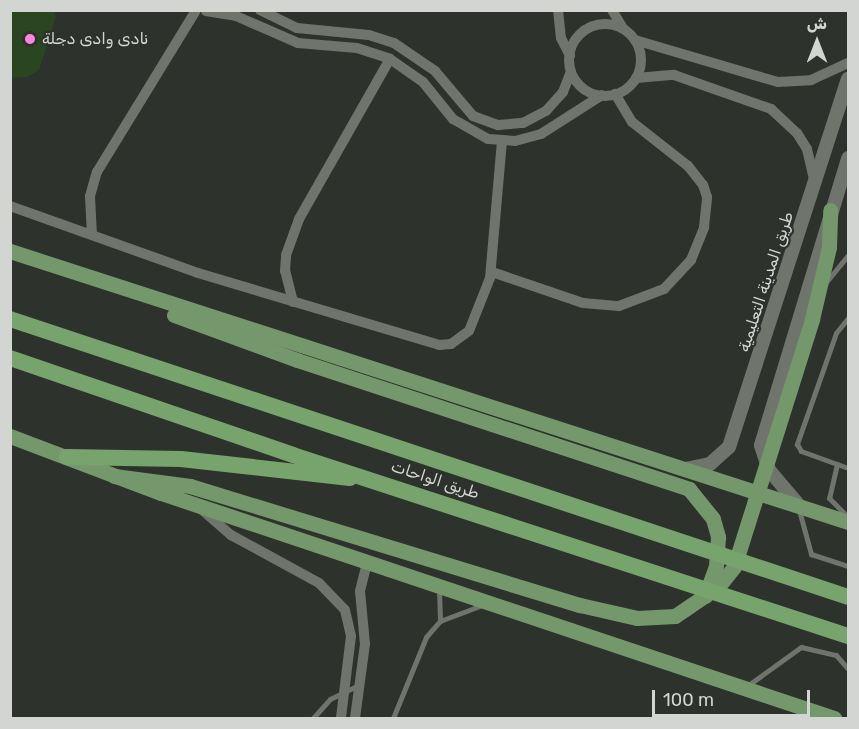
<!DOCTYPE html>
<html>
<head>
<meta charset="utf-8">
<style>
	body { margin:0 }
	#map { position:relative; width:859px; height:729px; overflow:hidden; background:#2e322c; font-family:Rubik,"Noto Naskh Arabic",sans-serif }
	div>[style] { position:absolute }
	.green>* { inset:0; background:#294620 }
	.service>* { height:5px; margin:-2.5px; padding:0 2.5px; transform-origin:2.5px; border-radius:2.5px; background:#6f746d }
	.minor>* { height:10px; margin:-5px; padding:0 5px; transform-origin:5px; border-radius:5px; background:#6f746d }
	.minor>.ring { margin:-5px; padding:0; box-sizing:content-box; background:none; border:10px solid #6f746d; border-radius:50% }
	.tertiary>* { height:14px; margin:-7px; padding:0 7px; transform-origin:7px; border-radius:7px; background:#6f746d }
	.primary>* { height:15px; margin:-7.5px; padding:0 7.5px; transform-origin:7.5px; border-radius:7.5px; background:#75976c }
	.trunk>* { height:16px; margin:-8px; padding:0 8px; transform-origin:8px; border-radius:8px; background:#77a36c }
	.dots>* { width:16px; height:16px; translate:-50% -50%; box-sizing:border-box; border:3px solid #2e322c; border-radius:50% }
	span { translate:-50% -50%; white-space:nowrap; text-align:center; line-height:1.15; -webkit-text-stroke:4.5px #2e322c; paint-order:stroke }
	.poi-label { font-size:16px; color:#d2d5d1 }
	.left { translate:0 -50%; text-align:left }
	.street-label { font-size:16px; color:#d2d5d1 }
	.frame { position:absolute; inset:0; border:12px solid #d2d5d1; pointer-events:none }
	.north { position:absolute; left:787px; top:12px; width:60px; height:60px; -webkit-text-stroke:4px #2e322c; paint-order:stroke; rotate:0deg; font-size:16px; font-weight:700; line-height:24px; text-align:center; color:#d2d5d1 }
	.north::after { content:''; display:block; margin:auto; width:21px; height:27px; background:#d2d5d1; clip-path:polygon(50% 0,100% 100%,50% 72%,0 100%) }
	.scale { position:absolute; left:652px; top:690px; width:158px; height:27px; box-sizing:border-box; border:3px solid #d2d5d1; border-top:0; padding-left:8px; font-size:18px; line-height:21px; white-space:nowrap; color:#d2d5d1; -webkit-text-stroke:4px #2e322c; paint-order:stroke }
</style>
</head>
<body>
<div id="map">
	<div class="green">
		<i style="clip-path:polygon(11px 10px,54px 11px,56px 17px,39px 70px,27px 77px,11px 78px)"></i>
	</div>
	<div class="service">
		<i style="left:827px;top:281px;width:33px;rotate:-51deg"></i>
		<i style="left:848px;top:318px;width:19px;rotate:129deg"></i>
		<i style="left:836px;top:333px;width:118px;rotate:109.4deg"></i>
		<i style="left:797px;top:444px;width:8px;rotate:60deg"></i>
		<i style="left:801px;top:451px;width:50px;rotate:19.9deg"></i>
		<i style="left:837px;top:464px;width:35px;rotate:103deg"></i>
		<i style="left:829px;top:498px;width:25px;rotate:45deg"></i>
		<i style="left:799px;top:510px;width:46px;rotate:74.7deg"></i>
		<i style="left:811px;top:554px;width:39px;rotate:18deg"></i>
		<i style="left:439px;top:590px;width:31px;rotate:88deg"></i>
		<i style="left:747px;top:686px;width:67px;rotate:-35.8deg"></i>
		<i style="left:801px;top:647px;width:36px;rotate:13deg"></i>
		<i style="left:836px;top:655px;width:18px;rotate:49deg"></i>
		<i style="left:313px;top:718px;width:25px;rotate:-48deg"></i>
		<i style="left:330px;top:699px;width:32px;rotate:-26deg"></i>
		<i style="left:393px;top:718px;width:87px;rotate:-67.8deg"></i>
		<i style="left:426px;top:637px;width:21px;rotate:-49deg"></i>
		<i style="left:440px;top:621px;width:48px;rotate:-20.7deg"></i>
	</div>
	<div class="minor">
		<i style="left:260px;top:10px;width:41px;rotate:25.9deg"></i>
		<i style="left:297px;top:28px;width:72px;rotate:5.6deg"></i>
		<i style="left:369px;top:35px;width:26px;rotate:18deg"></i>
		<i style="left:394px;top:43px;width:50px;rotate:34.3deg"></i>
		<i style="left:435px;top:71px;width:59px;rotate:49.8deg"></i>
		<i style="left:473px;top:116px;width:27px;rotate:20deg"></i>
		<i style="left:498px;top:125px;width:25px;rotate:-5deg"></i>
		<i style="left:523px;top:123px;width:26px;rotate:-28deg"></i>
		<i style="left:546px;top:111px;width:25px;rotate:-48deg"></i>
		<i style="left:563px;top:92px;width:22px;rotate:-69deg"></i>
		<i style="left:558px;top:10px;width:28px;rotate:84deg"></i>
		<i style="left:561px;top:38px;width:20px;rotate:63deg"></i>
		<i style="left:612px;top:10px;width:21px;rotate:59deg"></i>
		<i style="left:206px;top:11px;width:30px;rotate:9deg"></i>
		<i style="left:236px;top:16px;width:68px;rotate:23.5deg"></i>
		<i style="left:298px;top:43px;width:59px;rotate:4.8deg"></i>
		<i style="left:357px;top:48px;width:35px;rotate:18deg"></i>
		<i style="left:390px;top:59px;width:40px;rotate:34.9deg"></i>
		<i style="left:423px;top:82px;width:48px;rotate:51deg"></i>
		<i style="left:453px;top:119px;width:40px;rotate:29.7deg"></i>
		<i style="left:488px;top:139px;width:27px;rotate:4deg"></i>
		<i style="left:515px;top:141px;width:27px;rotate:-15deg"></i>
		<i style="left:541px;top:134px;width:72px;rotate:-32.6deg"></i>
		<i class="ring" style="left:569px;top:24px;width:62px;height:62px"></i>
		<i style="left:635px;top:40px;width:149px;rotate:16.4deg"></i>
		<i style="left:778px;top:82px;width:33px;rotate:-3deg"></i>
		<i style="left:811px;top:80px;width:41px;rotate:-24.7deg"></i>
		<i style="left:636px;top:78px;width:38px;rotate:-5deg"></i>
		<i style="left:674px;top:75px;width:103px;rotate:19.3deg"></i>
		<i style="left:771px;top:109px;width:35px;rotate:43deg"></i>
		<i style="left:797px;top:133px;width:19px;rotate:58deg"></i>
		<i style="left:807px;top:149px;width:32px;rotate:77deg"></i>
		<i style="left:10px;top:206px;width:200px;rotate:19.6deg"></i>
		<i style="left:198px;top:273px;width:252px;rotate:16.6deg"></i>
		<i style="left:439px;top:345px;width:12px;rotate:-5deg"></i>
		<i style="left:451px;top:344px;width:22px;rotate:-36deg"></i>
		<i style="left:469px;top:331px;width:57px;rotate:-68.4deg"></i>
		<i style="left:490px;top:278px;width:137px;rotate:-85deg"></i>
		<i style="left:92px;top:235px;width:39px;rotate:-93deg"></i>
		<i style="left:90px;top:196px;width:25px;rotate:-74deg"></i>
		<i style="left:97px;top:172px;width:188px;rotate:-58.5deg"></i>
		<i style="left:492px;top:272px;width:96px;rotate:18.8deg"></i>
		<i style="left:583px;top:303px;width:36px;rotate:5deg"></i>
		<i style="left:619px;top:306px;width:48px;rotate:-20.7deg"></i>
		<i style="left:664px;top:289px;width:40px;rotate:-47deg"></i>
		<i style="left:691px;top:260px;width:35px;rotate:-68deg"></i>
		<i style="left:704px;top:227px;width:30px;rotate:-84deg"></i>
		<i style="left:707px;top:197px;width:13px;rotate:-108deg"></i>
		<i style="left:703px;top:185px;width:24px;rotate:-128deg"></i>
		<i style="left:688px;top:166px;width:71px;rotate:-141.8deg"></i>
		<i style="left:632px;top:122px;width:33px;rotate:-121deg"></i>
		<i style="left:293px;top:302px;width:32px;rotate:-104deg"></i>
		<i style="left:285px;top:271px;width:16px;rotate:-86deg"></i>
		<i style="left:286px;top:255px;width:38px;rotate:-70deg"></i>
		<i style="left:299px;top:219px;width:184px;rotate:-60.4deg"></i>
		<i style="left:201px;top:509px;width:40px;rotate:41deg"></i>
		<i style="left:231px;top:535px;width:100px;rotate:28.6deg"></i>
		<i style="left:319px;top:583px;width:37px;rotate:46deg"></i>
		<i style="left:345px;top:610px;width:27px;rotate:77deg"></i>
		<i style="left:351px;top:636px;width:83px;rotate:97deg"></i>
		<i style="left:355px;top:718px;width:75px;rotate:-82.3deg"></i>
		<i style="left:365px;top:644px;width:53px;rotate:-95.4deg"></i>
		<i style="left:360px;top:591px;width:30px;rotate:-76deg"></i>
	</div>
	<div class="tertiary">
		<i style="left:685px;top:469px;width:25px;rotate:-11deg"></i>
		<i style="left:710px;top:464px;width:25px;rotate:-42deg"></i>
		<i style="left:729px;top:447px;width:387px;rotate:-72.1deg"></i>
		<i style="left:797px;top:503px;width:43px;rotate:-130.3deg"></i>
		<i style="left:769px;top:470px;width:26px;rotate:-108deg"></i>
		<i style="left:761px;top:445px;width:300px;rotate:-73.1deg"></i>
	</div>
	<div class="primary">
		<i style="left:10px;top:251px;width:881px;rotate:17.92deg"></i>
		<i style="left:174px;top:315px;width:131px;rotate:20.1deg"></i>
		<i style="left:297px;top:360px;width:413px;rotate:18.2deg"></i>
		<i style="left:689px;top:489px;width:38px;rotate:51deg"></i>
		<i style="left:713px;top:519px;width:19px;rotate:74deg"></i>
		<i style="left:718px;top:537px;width:29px;rotate:94deg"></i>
		<i style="left:716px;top:566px;width:32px;rotate:110deg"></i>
		<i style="left:10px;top:436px;width:161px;rotate:20.7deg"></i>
		<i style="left:161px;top:493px;width:710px;rotate:18.49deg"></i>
		<i style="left:114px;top:476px;width:77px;rotate:7.5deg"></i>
		<i style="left:190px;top:486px;width:408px;rotate:17deg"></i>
		<i style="left:580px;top:605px;width:58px;rotate:12.8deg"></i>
		<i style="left:637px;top:618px;width:38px;rotate:-3deg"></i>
		<i style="left:675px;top:616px;width:53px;rotate:-34.3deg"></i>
		<i style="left:719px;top:586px;width:24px;rotate:-52deg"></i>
		<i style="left:734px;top:567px;width:260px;rotate:-72.5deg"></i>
		<i style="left:812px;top:319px;width:74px;rotate:-76.7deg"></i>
		<i style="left:829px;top:247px;width:37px;rotate:-88deg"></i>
	</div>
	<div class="trunk">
		<i style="left:10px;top:319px;width:883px;rotate:18.35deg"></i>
		<i style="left:10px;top:358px;width:299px;rotate:18.9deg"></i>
		<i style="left:293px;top:455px;width:584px;rotate:18.06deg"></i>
		<i style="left:67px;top:457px;width:114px;rotate:1deg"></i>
		<i style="left:181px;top:459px;width:170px;rotate:6.4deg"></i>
	</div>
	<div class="dots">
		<i style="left:30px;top:39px;background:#fe85df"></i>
	</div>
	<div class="poi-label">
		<span class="left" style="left:42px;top:39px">نادى وادى دجلة</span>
	</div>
	<div class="street-label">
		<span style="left:766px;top:282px;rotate:-72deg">طريق المدينة التعليمية</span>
		<span style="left:435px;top:480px;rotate:18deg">طريق الواحات</span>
	</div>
	<div class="frame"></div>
	<div class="north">ش</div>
	<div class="scale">100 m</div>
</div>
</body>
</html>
